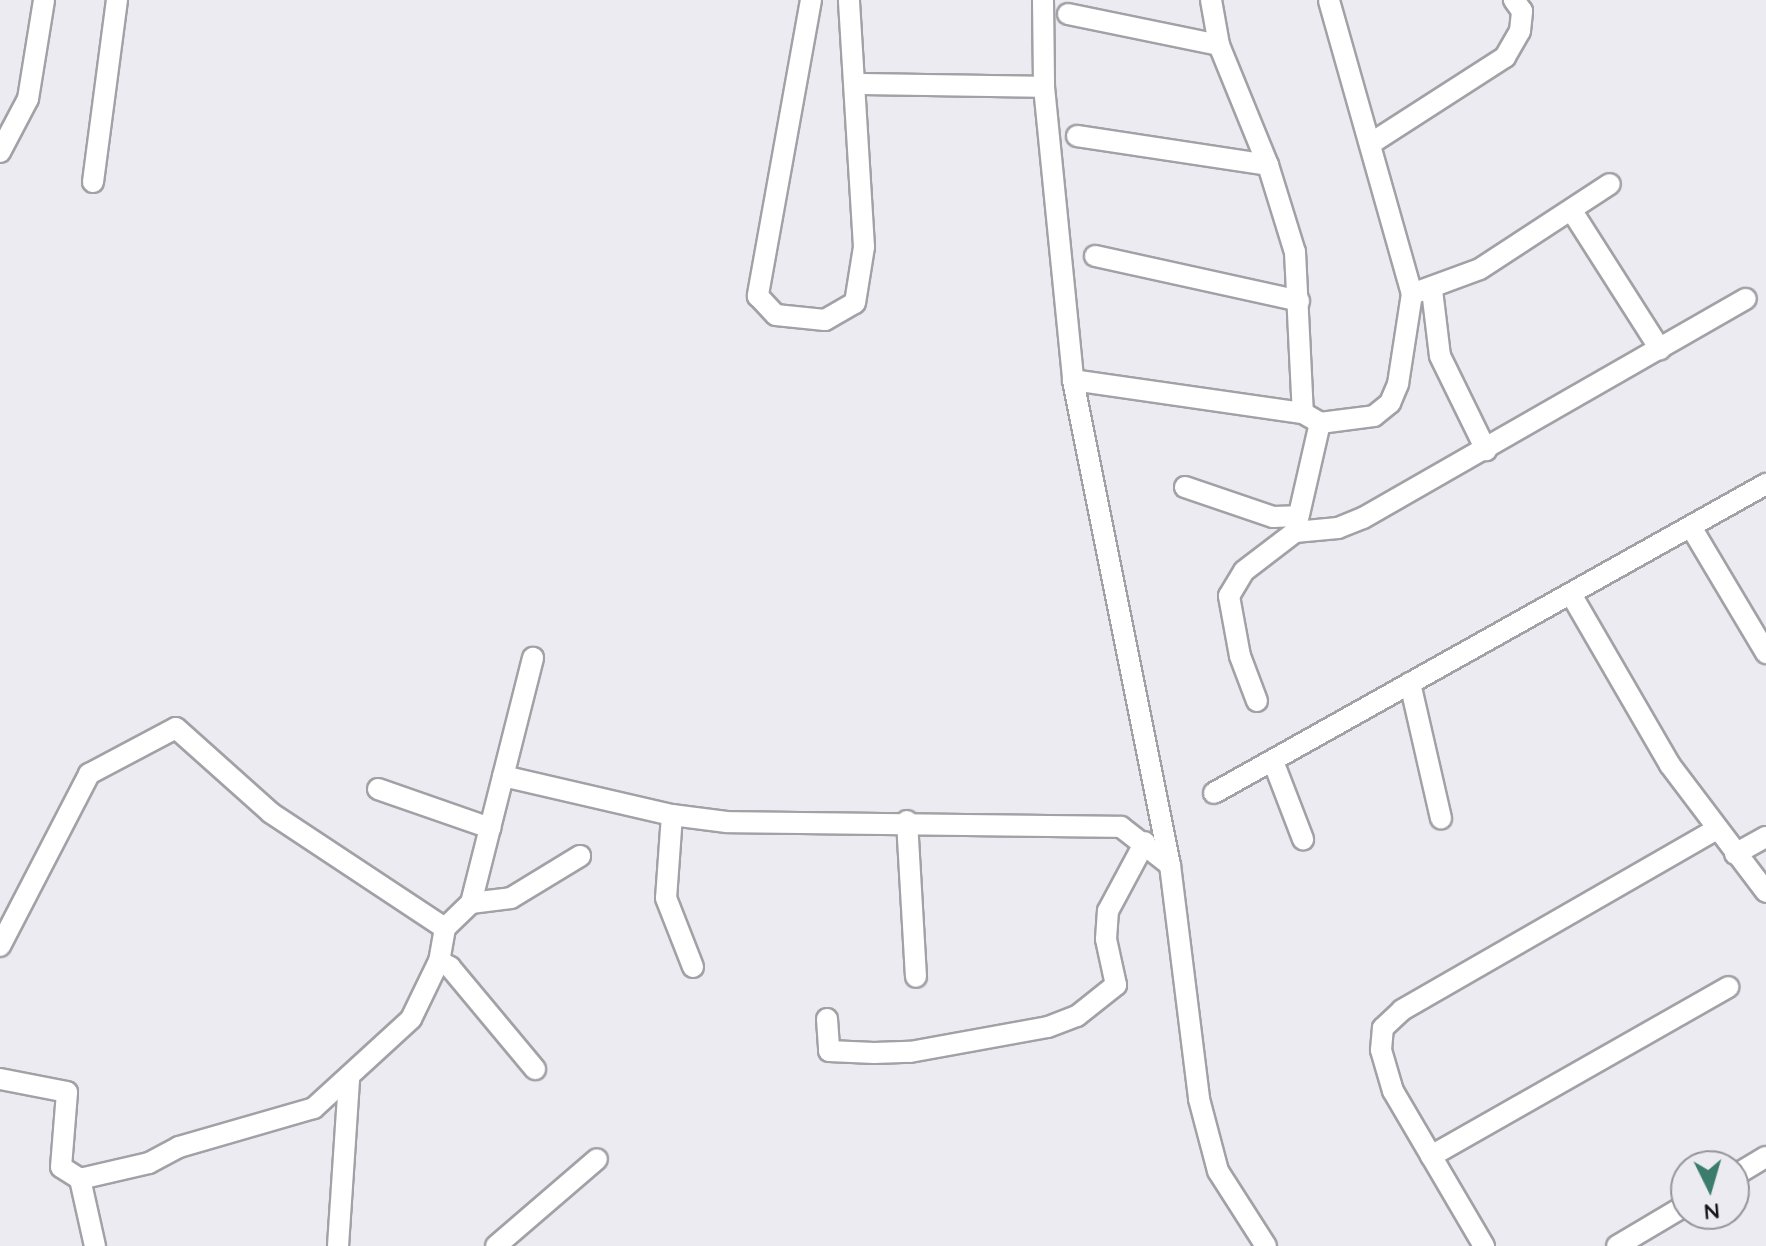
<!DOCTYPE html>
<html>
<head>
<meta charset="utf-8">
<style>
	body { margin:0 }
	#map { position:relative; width:1766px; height:1246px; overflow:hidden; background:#ebebf1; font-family:Quicksand,sans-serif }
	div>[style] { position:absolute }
	.roads { filter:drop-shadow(2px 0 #a1a1a6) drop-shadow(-2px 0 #a1a1a6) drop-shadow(0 2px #a1a1a6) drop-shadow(0 -2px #a1a1a6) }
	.minor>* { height:20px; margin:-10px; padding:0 10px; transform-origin:10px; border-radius:10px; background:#fff }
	span { translate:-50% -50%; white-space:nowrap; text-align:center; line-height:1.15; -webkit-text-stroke:8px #ebebf1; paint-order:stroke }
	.north { position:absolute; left:1670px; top:1150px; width:80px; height:80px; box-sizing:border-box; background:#ebebf1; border:2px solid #95959a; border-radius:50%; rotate:175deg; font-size:22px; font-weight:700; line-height:32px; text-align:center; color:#151517 }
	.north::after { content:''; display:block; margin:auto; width:28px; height:36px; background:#3b7c6c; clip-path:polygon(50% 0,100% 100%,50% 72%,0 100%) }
</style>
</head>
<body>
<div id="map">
	<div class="roads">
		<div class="minor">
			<i style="left:811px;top:0;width:301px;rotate:100.2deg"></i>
			<i style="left:758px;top:296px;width:26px;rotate:47deg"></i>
			<i style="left:776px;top:315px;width:49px;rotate:5.8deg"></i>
			<i style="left:825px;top:320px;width:34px;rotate:-30deg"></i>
			<i style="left:855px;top:303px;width:57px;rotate:-80.9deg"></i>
			<i style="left:864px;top:247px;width:247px;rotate:-93.5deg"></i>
			<i style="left:1043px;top:0;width:87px;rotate:89.3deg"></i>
			<i style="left:1044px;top:87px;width:294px;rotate:84.3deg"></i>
			<i style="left:1073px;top:380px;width:495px;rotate:78.7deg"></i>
			<i style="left:1170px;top:865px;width:236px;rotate:82.9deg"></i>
			<i style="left:1199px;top:1099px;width:74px;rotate:75.2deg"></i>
			<i style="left:1218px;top:1171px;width:89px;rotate:57.4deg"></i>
			<i style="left:1211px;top:0;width:46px;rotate:79.9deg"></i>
			<i style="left:1219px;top:45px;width:130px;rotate:67.8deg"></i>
			<i style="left:1268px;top:165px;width:91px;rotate:72.8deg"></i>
			<i style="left:1295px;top:252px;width:161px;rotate:87.2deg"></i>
			<i style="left:1303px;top:413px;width:20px;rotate:30deg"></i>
			<i style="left:1320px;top:423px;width:54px;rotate:-7.4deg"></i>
			<i style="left:1374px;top:416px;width:21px;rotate:-39deg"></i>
			<i style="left:1390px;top:403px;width:21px;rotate:-67deg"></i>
			<i style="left:1398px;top:384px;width:91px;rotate:-81.2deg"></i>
			<i style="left:1412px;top:294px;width:305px;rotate:-105.8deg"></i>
			<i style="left:1068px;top:14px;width:154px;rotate:11.6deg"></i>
			<i style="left:856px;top:84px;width:188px;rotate:0.9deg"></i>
			<i style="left:1077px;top:136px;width:193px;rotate:8.6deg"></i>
			<i style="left:1370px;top:144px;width:161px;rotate:-32.8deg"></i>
			<i style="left:1505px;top:57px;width:30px;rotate:-60deg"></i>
			<i style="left:1520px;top:31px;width:20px;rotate:-84deg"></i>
			<i style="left:1522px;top:11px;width:14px;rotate:-126deg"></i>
			<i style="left:0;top:152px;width:60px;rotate:-62.2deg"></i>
			<i style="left:28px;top:99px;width:100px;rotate:-80.8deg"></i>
			<i style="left:93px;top:182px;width:184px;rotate:-82.5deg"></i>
			<i style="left:1572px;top:211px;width:164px;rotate:57.5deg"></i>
			<i style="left:1095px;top:256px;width:209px;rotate:12.4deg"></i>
			<i style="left:1432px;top:290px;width:66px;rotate:83.1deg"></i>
			<i style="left:1440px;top:356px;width:105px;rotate:63.9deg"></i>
			<i style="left:1412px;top:294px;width:72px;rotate:-20.2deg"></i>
			<i style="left:1480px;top:269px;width:155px;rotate:-33.2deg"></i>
			<i style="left:1073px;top:380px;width:232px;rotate:8.2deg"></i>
			<i style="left:1185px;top:487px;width:93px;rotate:18.8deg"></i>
			<i style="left:1273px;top:517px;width:25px;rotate:-2deg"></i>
			<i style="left:1691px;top:527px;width:147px;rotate:59.2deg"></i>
			<i style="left:1295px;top:532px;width:43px;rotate:-5.3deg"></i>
			<i style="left:1338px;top:528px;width:27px;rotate:-22deg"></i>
			<i style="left:1363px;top:518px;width:441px;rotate:-29.8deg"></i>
			<i style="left:1572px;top:596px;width:195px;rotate:59.9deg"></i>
			<i style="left:1670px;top:765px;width:159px;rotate:52.9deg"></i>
			<i style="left:1410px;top:683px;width:139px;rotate:77.1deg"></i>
			<i style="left:1257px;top:701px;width:48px;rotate:-110.7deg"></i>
			<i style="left:1240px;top:656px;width:61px;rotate:-100.4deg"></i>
			<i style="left:1229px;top:596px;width:29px;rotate:-59deg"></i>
			<i style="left:1244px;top:571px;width:64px;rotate:-37.4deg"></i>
			<i style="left:1295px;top:532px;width:112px;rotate:-77.1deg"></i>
			<i style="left:1273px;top:761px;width:84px;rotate:69deg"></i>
			<i style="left:503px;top:776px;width:173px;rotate:13deg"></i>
			<i style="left:672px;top:815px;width:55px;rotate:7.3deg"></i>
			<i style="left:727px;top:822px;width:394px;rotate:0.7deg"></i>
			<i style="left:1121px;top:827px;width:62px;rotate:37.8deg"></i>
			<i style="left:378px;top:789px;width:119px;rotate:19.2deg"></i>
			<i style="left:1214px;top:793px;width:633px;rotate:-29.24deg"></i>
			<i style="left:672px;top:815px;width:83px;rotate:94.1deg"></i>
			<i style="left:666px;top:898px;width:74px;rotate:68.6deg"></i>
			<i style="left:907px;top:821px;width:156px;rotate:86.7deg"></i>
			<i style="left:1735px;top:854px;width:35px;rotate:-29deg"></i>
			<i style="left:471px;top:903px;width:40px;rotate:-7.1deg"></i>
			<i style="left:511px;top:898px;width:81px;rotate:-31.3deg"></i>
			<i style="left:445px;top:928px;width:36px;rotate:-44deg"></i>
			<i style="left:471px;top:903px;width:253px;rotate:-75.8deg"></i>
			<i style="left:0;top:946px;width:194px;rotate:-62.6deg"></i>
			<i style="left:89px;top:774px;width:98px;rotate:-27.9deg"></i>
			<i style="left:176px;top:728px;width:127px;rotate:41.8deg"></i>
			<i style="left:271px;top:813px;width:209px;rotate:33.5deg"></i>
			<i style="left:445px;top:928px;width:34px;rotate:100deg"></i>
			<i style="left:439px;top:961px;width:64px;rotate:115.8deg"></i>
			<i style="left:411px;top:1019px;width:132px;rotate:137.5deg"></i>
			<i style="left:314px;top:1108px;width:141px;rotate:163.9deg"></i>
			<i style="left:179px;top:1147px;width:34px;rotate:152deg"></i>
			<i style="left:149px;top:1163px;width:71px;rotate:166.9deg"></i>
			<i style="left:80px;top:1179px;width:22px;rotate:-148deg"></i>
			<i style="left:61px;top:1167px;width:75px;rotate:-85.4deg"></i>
			<i style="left:67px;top:1092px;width:68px;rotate:-169deg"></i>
			<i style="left:439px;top:961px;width:13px;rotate:29deg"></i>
			<i style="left:450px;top:967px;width:133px;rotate:50.2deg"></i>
			<i style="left:827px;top:1019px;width:32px;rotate:86deg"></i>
			<i style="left:829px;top:1051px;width:45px;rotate:2.5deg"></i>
			<i style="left:874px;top:1053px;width:36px;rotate:-2deg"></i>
			<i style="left:910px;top:1052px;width:140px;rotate:-10.3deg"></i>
			<i style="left:1048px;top:1027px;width:31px;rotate:-21deg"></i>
			<i style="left:1077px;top:1016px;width:50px;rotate:-38.5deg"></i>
			<i style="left:1116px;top:985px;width:47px;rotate:-102.3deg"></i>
			<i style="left:1106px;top:939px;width:28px;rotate:-86deg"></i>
			<i style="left:1108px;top:911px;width:78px;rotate:-61.8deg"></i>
			<i style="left:1431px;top:1156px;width:342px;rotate:-29.6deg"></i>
			<i style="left:1734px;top:1176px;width:37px;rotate:-31deg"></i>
			<i style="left:80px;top:1179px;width:69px;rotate:77.4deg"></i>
			<i style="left:338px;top:1246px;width:166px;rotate:-86.2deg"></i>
			<i style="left:496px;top:1246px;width:133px;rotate:-40.7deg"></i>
			<i style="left:1484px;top:1246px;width:180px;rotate:-120.4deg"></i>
			<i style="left:1393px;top:1091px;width:43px;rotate:-106.3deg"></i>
			<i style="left:1381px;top:1050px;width:22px;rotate:-85deg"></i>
			<i style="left:1383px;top:1028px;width:26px;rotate:-43deg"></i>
			<i style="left:1402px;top:1010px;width:361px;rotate:-29.9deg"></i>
			<i style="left:1617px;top:1246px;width:80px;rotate:-30.7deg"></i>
		</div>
	</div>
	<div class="north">N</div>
</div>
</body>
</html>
